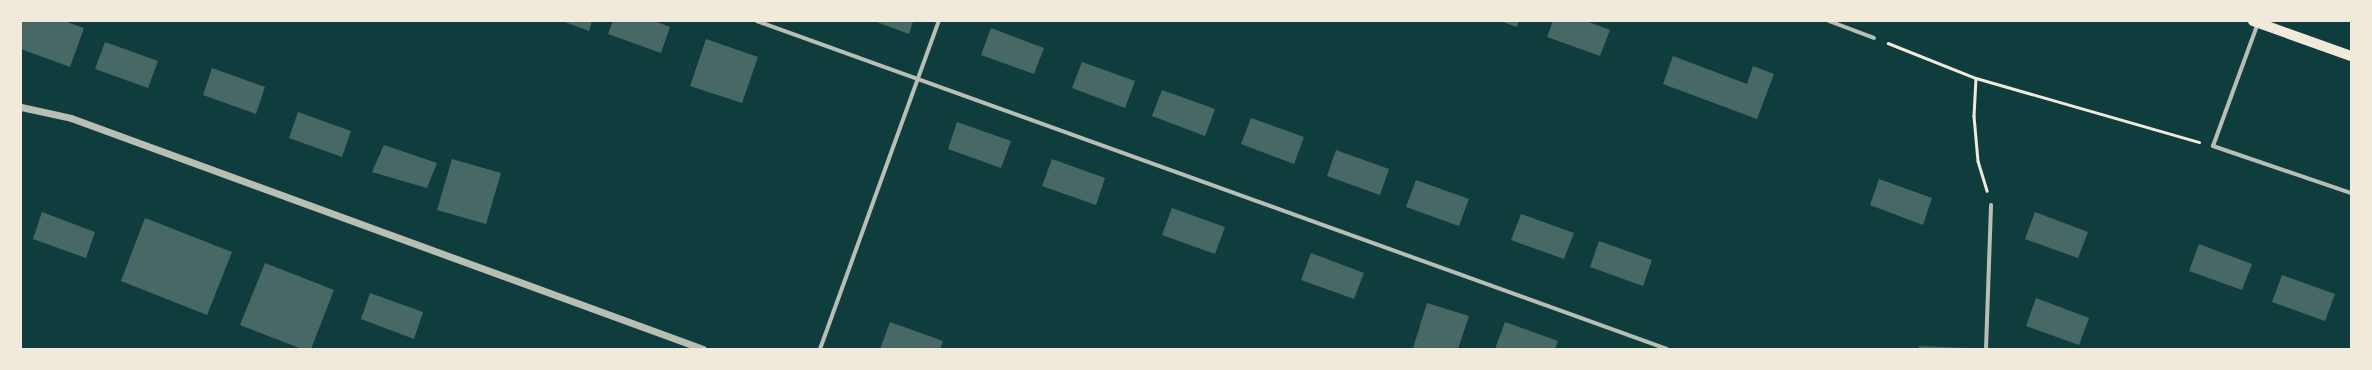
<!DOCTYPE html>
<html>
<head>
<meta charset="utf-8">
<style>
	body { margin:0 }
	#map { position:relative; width:2372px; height:370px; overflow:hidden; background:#0f3d3e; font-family:"Times New Roman",serif }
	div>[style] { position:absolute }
	.building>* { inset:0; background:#486865 }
	.path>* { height:2.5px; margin:-1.25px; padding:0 1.25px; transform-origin:1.25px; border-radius:1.25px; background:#f1e9da }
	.minor>* { height:4px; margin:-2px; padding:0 2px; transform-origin:2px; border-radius:2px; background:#b8beb3 }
	.tertiary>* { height:7px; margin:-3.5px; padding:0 3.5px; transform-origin:3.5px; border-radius:3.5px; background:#b8beb3 }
	.primary>* { height:10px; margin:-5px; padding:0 5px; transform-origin:5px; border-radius:5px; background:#f1e9da }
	span { translate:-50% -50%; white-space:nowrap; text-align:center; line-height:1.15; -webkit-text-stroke:3px #f1e9da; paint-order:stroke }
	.frame { position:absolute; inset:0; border:22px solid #f1e9da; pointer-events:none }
</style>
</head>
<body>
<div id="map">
	<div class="building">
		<i style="clip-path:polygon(21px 21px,64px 21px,84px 28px,70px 67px,21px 49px)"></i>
		<i style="clip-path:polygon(562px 21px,592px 21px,589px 31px)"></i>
		<i style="clip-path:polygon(613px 21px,654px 21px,670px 27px,661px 53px,608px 34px)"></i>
		<i style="clip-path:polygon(874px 21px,913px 21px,909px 34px)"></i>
		<i style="clip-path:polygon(1500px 21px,1519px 21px,1517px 27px)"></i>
		<i style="clip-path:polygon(1553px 21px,1586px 21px,1610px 30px,1600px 56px,1547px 37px)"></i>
		<i style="clip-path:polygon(991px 28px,1044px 48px,1034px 74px,981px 55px)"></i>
		<i style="clip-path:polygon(706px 39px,758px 57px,742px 103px,690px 86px)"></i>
		<i style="clip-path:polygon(105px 42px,158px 61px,148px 88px,95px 69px)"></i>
		<i style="clip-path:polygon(1673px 56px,1747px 84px,1753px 66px,1774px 74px,1757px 119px,1663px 84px)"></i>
		<i style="clip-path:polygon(1082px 62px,1135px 81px,1125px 108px,1072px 88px)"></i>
		<i style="clip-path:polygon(212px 68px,265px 87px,256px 114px,203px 95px)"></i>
		<i style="clip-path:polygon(1162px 90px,1215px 109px,1205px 136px,1152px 116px)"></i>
		<i style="clip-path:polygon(298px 112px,351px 131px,342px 157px,289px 138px)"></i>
		<i style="clip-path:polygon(1251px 118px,1304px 137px,1294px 164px,1241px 144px)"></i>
		<i style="clip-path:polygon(957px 122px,1011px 141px,1001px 168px,948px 149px)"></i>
		<i style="clip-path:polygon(384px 145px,437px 163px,427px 188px,372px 172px)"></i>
		<i style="clip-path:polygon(1336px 150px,1389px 169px,1380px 195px,1327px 176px)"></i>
		<i style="clip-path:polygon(452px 159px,501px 173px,486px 224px,437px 210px)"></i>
		<i style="clip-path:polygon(1052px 159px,1105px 178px,1096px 205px,1042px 186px)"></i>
		<i style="clip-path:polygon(1879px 179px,1932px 198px,1923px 225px,1870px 205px)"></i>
		<i style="clip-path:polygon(1416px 180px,1469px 199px,1459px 226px,1406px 207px)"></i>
		<i style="clip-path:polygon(1172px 208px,1225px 227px,1215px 254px,1162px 235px)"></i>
		<i style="clip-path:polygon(42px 212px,95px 232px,86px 258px,33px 239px)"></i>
		<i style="clip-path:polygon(2035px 212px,2088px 232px,2078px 258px,2025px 239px)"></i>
		<i style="clip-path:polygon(1521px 214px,1574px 233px,1564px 259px,1511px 240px)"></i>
		<i style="clip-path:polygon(145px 218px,232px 252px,207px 315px,121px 281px)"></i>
		<i style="clip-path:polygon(1599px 241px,1652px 260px,1643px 286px,1590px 267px)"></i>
		<i style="clip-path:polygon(2199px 244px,2252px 264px,2242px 290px,2189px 271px)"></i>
		<i style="clip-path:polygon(1311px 253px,1364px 273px,1354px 299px,1301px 280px)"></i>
		<i style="clip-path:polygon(265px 263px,334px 290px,311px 349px,302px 349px,240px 325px)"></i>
		<i style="clip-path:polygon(2282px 275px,2335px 294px,2325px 321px,2272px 302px)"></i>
		<i style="clip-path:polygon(370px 293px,423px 312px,414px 339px,361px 319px)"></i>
		<i style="clip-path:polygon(2036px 298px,2089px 318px,2079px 345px,2026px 326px)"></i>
		<i style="clip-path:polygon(1427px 303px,1469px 316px,1458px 349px,1413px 348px)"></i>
		<i style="clip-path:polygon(890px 322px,943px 341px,940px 349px,880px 349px)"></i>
		<i style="clip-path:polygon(1505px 322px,1558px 341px,1555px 349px,1495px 349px)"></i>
		<i style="clip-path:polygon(1919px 346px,1969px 348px,1969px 349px,1919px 349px)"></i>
	</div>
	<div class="path">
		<i style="left:1888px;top:43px;width:95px;rotate:21.7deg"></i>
		<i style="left:1976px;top:78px;width:232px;rotate:16deg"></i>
		<i style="left:1976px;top:78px;width:38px;rotate:93deg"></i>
		<i style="left:1974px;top:116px;width:45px;rotate:84.9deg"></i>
		<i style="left:1978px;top:161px;width:31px;rotate:73deg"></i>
	</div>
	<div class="minor">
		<i style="left:757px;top:21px;width:967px;rotate:19.82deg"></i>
		<i style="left:1829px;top:21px;width:48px;rotate:20.7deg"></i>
		<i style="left:2258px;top:23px;width:131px;rotate:110.1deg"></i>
		<i style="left:2213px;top:146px;width:146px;rotate:18.8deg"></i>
		<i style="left:820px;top:349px;width:349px;rotate:-70.1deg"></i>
		<i style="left:1986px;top:349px;width:144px;rotate:-88deg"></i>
	</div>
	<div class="tertiary">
		<i style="left:21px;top:107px;width:51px;rotate:12.4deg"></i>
		<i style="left:71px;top:118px;width:673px;rotate:20.08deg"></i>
	</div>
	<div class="primary">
		<i style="left:2253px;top:21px;width:104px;rotate:19.7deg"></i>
	</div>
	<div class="frame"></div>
</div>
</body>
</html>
